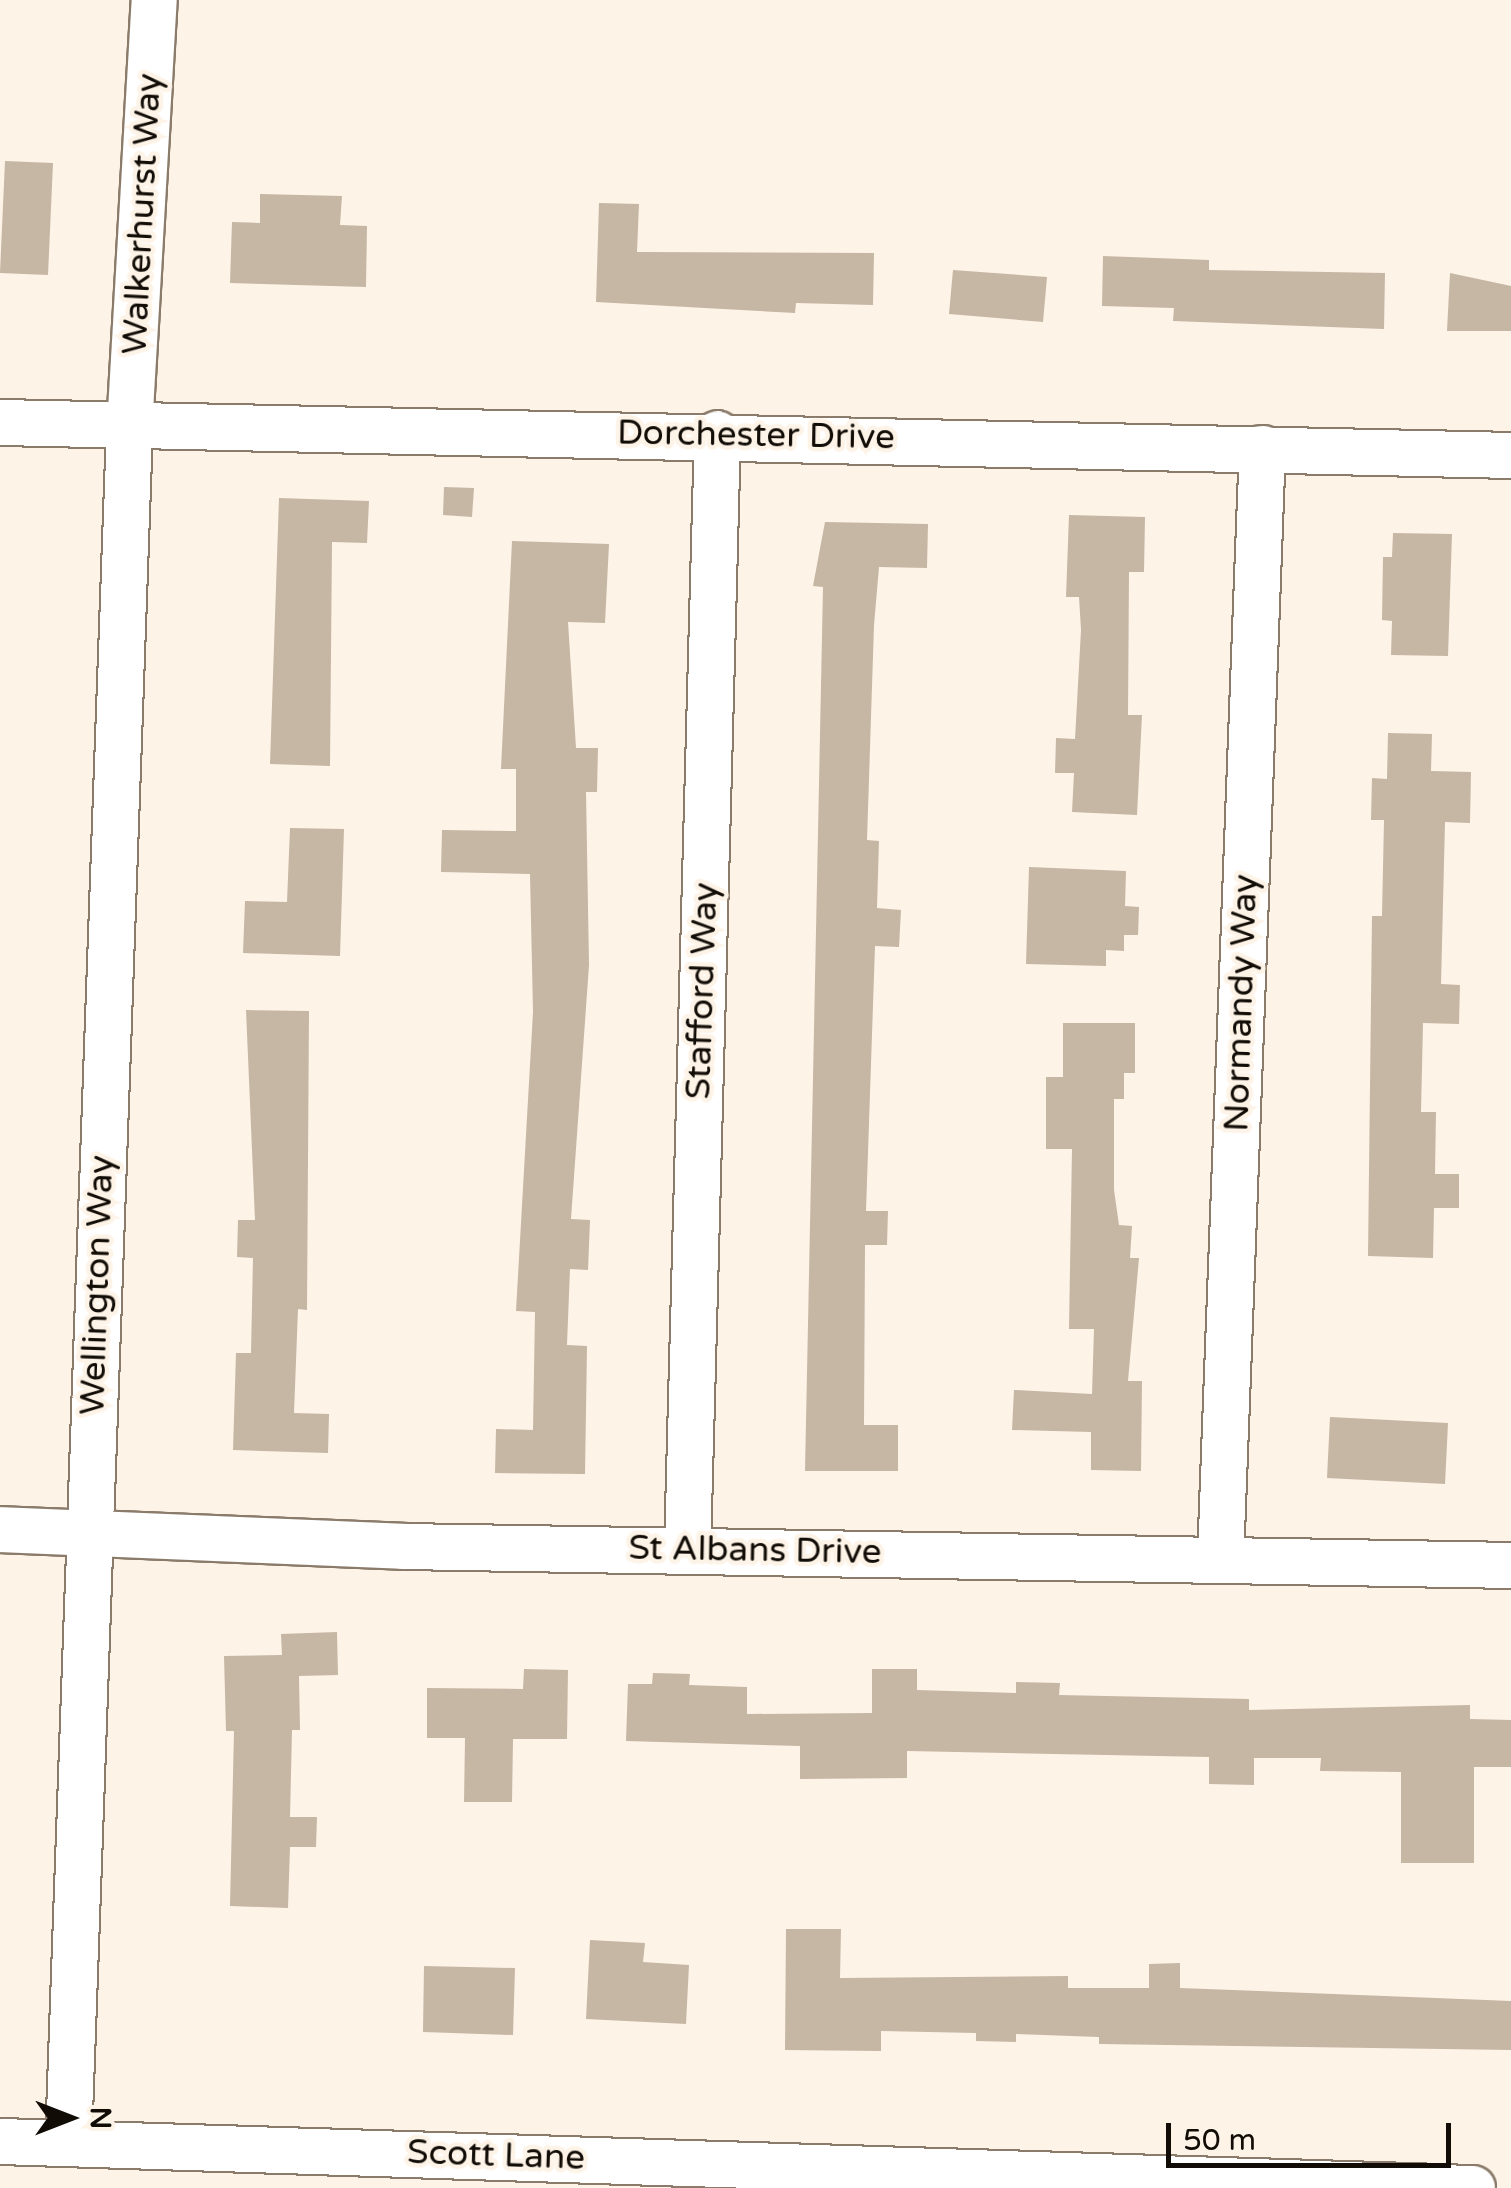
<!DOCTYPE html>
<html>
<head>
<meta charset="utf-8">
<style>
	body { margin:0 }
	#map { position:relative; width:1511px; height:2188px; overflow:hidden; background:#fdf3e7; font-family:"Varela Round",sans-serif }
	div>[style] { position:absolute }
	.building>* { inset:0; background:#c6b6a4 }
	.roads { filter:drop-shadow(2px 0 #8a7b6a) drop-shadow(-2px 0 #8a7b6a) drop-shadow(0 2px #8a7b6a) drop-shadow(0 -2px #8a7b6a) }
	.minor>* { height:45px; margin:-22.5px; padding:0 22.5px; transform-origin:22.5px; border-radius:22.5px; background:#fff }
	span { translate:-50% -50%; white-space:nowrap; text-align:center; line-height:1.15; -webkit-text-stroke:9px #fdf3e7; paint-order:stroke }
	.street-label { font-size:35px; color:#110c06 }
	.north { position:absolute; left:20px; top:2068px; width:100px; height:100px; -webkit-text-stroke:8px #fdf3e7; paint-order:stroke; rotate:90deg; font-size:28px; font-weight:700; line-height:40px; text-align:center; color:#110c06 }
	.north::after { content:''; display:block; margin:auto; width:35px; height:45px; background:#110c06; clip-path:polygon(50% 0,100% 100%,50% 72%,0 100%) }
	.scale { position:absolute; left:1166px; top:2123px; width:285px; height:45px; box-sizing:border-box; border:5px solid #110c06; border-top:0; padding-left:12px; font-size:30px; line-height:35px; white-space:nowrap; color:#110c06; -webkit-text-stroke:8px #fdf3e7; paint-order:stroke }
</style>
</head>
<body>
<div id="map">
	<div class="building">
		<i style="clip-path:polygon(5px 161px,53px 163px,48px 275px,0 273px)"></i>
		<i style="clip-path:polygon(260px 194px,342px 196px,340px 225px,367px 226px,366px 287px,230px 283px,232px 222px,260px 223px)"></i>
		<i style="clip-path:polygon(599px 203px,639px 204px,637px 252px,874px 253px,873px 305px,796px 303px,795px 313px,596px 302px)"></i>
		<i style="clip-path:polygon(1103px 256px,1209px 260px,1209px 270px,1385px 273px,1384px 329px,1173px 321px,1174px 308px,1102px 306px)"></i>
		<i style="clip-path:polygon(953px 270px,1047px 277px,1043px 322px,949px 314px)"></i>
		<i style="clip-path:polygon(1450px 273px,1511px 286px,1511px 331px,1447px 331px)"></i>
		<i style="clip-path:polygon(444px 487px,474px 488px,472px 517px,443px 515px)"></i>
		<i style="clip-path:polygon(279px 498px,369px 501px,367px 543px,332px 542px,330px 766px,270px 764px)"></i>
		<i style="clip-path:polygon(1069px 515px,1145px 517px,1144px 572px,1129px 572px,1128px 715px,1142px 715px,1137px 815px,1072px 812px,1074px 773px,1055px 773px,1056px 738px,1075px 739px,1081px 630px,1079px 597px,1066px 597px)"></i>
		<i style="clip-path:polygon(825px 522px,928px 524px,927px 568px,879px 567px,874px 625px,867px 840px,879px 841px,877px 908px,901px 910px,899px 947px,875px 946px,866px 1211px,888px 1211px,887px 1245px,865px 1245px,864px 1425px,898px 1425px,898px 1471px,805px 1471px,823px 587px,813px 586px)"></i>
		<i style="clip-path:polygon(1393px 533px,1452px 534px,1448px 656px,1391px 655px,1392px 621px,1382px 620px,1383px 557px,1392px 557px)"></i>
		<i style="clip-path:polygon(512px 541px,609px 544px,605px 623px,568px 622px,576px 748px,598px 748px,597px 792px,586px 792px,589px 965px,571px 1219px,590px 1220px,588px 1270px,570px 1269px,567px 1345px,587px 1346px,585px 1474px,495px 1473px,496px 1429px,533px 1430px,535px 1312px,516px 1311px,533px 1012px,530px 874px,441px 872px,442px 830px,516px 831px,516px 769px,501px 769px)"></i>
		<i style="clip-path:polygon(1388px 733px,1432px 734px,1431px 771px,1471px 772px,1470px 823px,1445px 822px,1441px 984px,1460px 985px,1459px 1024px,1423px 1023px,1421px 1112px,1436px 1112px,1435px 1174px,1459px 1174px,1459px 1208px,1434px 1208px,1433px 1258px,1368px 1256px,1372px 916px,1382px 916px,1384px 820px,1371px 820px,1372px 778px,1387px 779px)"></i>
		<i style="clip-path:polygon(290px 828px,344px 829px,340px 956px,243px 953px,245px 901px,287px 902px)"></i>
		<i style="clip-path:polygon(1029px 867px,1126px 871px,1125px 906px,1139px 907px,1138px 935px,1124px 935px,1124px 951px,1106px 950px,1106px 966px,1026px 964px)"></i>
		<i style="clip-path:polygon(246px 1010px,309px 1011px,307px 1310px,298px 1309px,294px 1413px,329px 1414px,328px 1453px,233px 1450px,236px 1353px,251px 1353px,253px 1258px,237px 1257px,238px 1220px,255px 1220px)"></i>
		<i style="clip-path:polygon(1063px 1023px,1135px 1023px,1135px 1073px,1124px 1073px,1124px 1099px,1114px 1099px,1114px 1190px,1119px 1225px,1132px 1226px,1130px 1258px,1139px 1258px,1128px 1381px,1142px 1381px,1141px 1471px,1091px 1470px,1091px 1432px,1012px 1430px,1014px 1390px,1092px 1394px,1094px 1329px,1069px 1329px,1072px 1149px,1046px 1149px,1046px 1077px,1063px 1077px)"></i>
		<i style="clip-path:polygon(1330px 1417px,1448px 1423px,1445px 1484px,1327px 1478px)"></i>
		<i style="clip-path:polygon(337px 1632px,338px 1675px,299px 1676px,300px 1730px,292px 1730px,290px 1817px,317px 1817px,316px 1847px,290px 1847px,288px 1908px,230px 1906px,234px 1731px,226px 1731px,224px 1656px,282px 1655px,281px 1634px)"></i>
		<i style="clip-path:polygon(524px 1669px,568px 1670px,567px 1739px,513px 1739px,512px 1802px,464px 1802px,465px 1738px,427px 1738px,427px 1688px,523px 1689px)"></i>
		<i style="clip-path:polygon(872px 1669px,917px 1669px,917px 1690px,1016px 1693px,1016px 1682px,1060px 1683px,1059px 1695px,1249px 1699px,1249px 1710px,1470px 1705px,1470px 1719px,1511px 1720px,1511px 1767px,1474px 1767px,1474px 1863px,1401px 1863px,1401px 1772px,1320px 1771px,1321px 1758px,1254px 1758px,1254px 1785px,1209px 1784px,1209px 1757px,907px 1751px,907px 1778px,800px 1779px,800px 1746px,626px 1741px,628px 1684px,652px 1684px,653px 1673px,690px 1674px,689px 1685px,747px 1687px,747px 1714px,872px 1713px)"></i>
		<i style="clip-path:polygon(786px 1929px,841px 1929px,840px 1978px,1068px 1976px,1068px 1988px,1149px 1988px,1149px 1964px,1180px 1963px,1180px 1988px,1511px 2001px,1511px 2050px,1099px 2044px,1099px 2037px,1016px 2034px,1016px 2042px,976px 2041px,976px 2033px,881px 2031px,881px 2051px,785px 2050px)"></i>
		<i style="clip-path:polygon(590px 1940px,645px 1943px,643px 1962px,689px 1965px,686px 2024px,586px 2019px)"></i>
		<i style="clip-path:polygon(424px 1966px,515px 1968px,513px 2035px,423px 2032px)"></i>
	</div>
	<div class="roads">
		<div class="minor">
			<i style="left:0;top:422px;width:1511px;rotate:1.25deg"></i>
			<i style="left:0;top:1529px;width:403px;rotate:2.4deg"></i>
			<i style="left:403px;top:1546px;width:1108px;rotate:0.98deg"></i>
			<i style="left:687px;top:1549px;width:1116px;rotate:-88.46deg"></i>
			<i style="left:1220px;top:1559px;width:1112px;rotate:-87.84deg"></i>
			<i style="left:0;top:2141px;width:1473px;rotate:1.83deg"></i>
			<i style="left:68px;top:2142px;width:1715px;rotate:-87.96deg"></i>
			<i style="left:129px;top:428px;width:429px;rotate:-86.7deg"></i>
		</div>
	</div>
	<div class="street-label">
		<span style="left:142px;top:214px;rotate:-87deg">Walkerhurst Way</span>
		<span style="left:756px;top:435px;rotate:1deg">Dorchester Drive</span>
		<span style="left:702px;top:991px;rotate:-88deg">Stafford Way</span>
		<span style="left:1241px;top:1003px;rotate:-88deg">Normandy Way</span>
		<span style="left:97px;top:1285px;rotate:-88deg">Wellington Way</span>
		<span style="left:755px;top:1550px;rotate:1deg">St Albans Drive</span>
		<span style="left:496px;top:2155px;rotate:2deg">Scott Lane</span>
	</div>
	<div class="north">N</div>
	<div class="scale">50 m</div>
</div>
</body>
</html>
